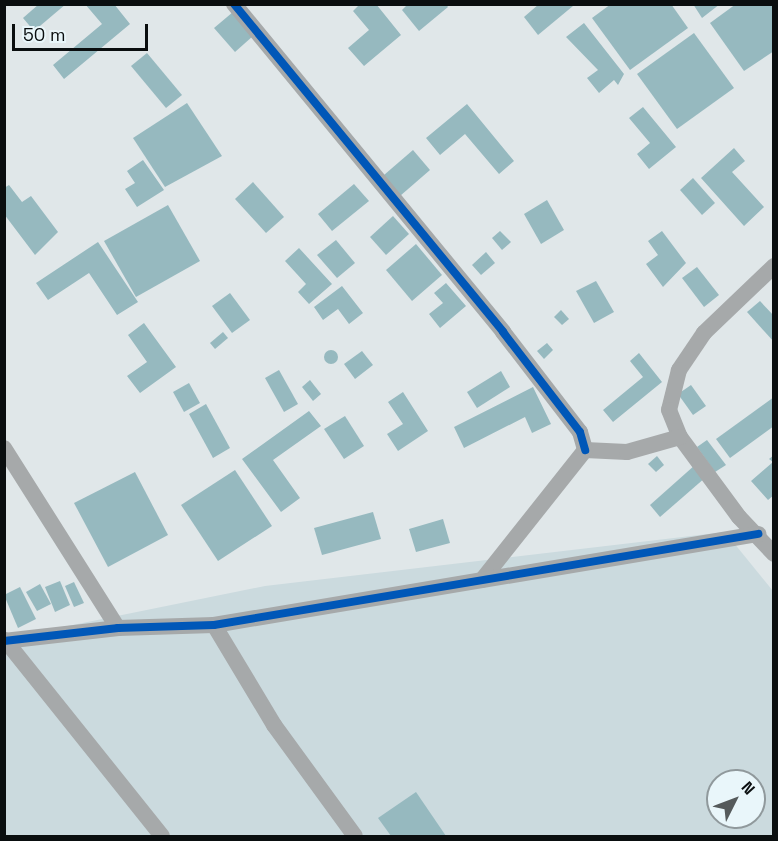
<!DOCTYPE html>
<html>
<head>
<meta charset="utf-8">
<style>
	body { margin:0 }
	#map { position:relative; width:778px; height:841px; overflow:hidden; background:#e0e7e9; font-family:"Space Grotesk",sans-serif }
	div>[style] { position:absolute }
	.built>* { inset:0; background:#cbdade }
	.building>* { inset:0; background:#96b9bf }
	.round { border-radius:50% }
	.minor>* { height:16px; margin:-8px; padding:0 8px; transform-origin:8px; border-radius:8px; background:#a6a9aa }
	.cycleway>* { height:8px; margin:-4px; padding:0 4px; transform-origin:4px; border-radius:4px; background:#0057b8 }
	span { translate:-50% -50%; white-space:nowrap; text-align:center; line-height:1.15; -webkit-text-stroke:5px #e9f6fa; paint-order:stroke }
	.frame { position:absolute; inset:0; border:6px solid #0a0e0f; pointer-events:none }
	.north { position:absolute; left:706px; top:769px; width:60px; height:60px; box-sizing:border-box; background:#e9f6fa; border:2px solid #90999c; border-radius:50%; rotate:48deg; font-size:16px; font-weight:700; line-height:24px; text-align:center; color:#0a0e0f }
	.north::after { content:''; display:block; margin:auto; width:21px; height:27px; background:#555a5b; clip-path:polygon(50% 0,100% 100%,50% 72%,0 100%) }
	.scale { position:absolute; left:12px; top:24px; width:136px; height:27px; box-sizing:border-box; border:3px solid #0a0e0f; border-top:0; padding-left:8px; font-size:18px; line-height:21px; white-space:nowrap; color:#0a0e0f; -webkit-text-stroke:4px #e9f6fa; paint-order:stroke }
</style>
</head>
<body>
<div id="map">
	<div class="built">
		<i style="clip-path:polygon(evenodd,725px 532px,773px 591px,773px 836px,5px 836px,4px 639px,265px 586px,725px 532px,718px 781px,754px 781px,754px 817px,718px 817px,718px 781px)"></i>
	</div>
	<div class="building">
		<i style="clip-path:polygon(39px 4px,66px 4px,34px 31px,23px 18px)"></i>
		<i style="clip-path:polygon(85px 4px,114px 4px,130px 24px,64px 79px,53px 65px,102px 24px)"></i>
		<i style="clip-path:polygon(360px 4px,376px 4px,401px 35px,364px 66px,348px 48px,369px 30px,353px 11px)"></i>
		<i style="clip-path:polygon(408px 4px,446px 4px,448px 7px,419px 31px,402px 10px)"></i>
		<i style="clip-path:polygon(539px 4px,571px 4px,573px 6px,538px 35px,524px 17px)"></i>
		<i style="clip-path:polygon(611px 4px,671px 4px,688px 28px,630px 70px,592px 18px)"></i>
		<i style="clip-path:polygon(693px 4px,720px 4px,702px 18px)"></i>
		<i style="clip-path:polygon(736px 4px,774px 4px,774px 51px,744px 71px,710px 23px)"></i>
		<i style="clip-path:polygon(233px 12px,253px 36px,235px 52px,214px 28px)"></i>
		<i style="clip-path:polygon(584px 23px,624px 74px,618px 85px,614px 80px,599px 93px,587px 78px,598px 70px,566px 37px)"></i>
		<i style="clip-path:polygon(694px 33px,734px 88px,677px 129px,637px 74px)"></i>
		<i style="clip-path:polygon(147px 53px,182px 95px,166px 108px,131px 66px)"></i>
		<i style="clip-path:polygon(187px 103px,222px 156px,165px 187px,133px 138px)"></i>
		<i style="clip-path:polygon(467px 104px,514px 161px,499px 174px,465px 134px,440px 155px,426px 138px)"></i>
		<i style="clip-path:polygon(643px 107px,676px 147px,649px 169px,637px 154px,650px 143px,629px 118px)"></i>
		<i style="clip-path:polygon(734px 148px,745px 161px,732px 172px,764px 207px,744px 226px,701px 178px)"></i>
		<i style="clip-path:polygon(413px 150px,430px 170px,400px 196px,384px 175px)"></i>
		<i style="clip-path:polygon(143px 160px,164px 190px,137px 207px,125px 189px,135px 183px,127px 171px)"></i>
		<i style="clip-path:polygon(693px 178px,715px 203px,702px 215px,680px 190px)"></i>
		<i style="clip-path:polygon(253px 182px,284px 217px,266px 233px,235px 199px)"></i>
		<i style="clip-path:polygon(354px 184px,369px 201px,332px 231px,318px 214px)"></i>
		<i style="clip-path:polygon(9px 185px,22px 202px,31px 196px,58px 232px,35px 255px,4px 214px,4px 188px)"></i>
		<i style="clip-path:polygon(547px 200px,564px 230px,541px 244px,524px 214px)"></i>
		<i style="clip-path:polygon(168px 205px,200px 261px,136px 297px,104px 241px)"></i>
		<i style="clip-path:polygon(393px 216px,409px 234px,386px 255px,370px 237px)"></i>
		<i style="clip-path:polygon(500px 231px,511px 242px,502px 250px,492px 238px)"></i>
		<i style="clip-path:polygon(662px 231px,686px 263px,663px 287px,646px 264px,658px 255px,648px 241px)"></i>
		<i style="clip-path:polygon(336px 240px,355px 263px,337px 278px,317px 255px)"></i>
		<i style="clip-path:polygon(98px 242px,138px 302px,117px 315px,89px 273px,48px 300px,36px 283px)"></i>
		<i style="clip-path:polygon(416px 244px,442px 275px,412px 301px,386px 270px)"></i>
		<i style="clip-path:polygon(299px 248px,332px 284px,309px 304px,298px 292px,306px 284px,285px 261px)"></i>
		<i style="clip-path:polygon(486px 252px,495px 263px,481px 275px,472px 265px)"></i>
		<i style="clip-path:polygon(697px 267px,719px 295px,704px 307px,682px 278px)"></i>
		<i style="clip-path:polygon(596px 281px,614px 312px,594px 323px,576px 291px)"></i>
		<i style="clip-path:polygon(446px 283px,466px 306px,440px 328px,429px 314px,443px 303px,434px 293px)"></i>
		<i style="clip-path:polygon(342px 286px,363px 313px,349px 324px,338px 309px,323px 320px,314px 307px)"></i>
		<i style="clip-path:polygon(230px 293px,250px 320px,232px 333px,212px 306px)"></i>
		<i style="clip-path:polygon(760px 301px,774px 316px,774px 342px,747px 312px)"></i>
		<i style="clip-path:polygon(561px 310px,569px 319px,562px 325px,554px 317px)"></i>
		<i style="clip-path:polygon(144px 323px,176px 367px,140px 393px,127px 376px,147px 362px,128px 335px)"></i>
		<i style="clip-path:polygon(223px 332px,228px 338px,215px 349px,210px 343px)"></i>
		<i style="clip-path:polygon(547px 343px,553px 350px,544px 359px,537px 351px)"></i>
		<i class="round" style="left:324px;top:350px;width:14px;height:14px"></i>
		<i style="clip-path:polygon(362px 351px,373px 365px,355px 379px,344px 364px)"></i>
		<i style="clip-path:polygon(639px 353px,662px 382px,613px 422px,603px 410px,643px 377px,630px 361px)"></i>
		<i style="clip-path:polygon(279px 370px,298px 404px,284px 412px,265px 378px)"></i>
		<i style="clip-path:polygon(501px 371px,510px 387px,477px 408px,467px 392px)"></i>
		<i style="clip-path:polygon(310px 380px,321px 394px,313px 401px,302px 387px)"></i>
		<i style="clip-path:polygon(189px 383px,200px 403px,184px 412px,173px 392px)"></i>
		<i style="clip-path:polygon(691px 385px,706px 406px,693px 415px,678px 394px)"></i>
		<i style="clip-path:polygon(533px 387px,551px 424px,532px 433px,525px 417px,464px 448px,454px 427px)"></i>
		<i style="clip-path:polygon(403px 392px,428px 431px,398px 451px,387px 434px,403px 424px,388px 402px)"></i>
		<i style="clip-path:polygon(774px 397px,774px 426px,730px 458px,716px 439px)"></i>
		<i style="clip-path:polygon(206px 404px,230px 448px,213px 458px,189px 414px)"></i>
		<i style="clip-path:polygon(309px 411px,321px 426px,273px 460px,300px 498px,281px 512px,242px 459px)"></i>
		<i style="clip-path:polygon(345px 416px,364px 446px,344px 459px,324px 429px)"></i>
		<i style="clip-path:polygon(707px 440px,726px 465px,715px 472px,697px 447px)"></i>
		<i style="clip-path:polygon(774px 455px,774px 495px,768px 500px,751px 481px,773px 462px,769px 459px)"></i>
		<i style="clip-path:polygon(657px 456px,664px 465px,656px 472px,648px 464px)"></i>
		<i style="clip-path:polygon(695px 465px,706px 477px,660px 517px,650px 505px)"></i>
		<i style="clip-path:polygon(235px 470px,272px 526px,218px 561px,181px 505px)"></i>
		<i style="clip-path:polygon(135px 472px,168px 535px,108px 567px,74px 503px)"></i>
		<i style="clip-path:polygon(373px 512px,381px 539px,322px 555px,314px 528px)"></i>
		<i style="clip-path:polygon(443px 519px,450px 543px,416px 552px,409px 529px)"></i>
		<i style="clip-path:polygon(60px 581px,70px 605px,55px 612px,45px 587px)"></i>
		<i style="clip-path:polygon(74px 582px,84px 603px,74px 607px,65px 586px)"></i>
		<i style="clip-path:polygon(40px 584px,51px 604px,37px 611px,26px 592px)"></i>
		<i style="clip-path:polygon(20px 587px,36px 619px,18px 628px,4px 595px)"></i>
		<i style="clip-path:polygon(416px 792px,446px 836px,391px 836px,378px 818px)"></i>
	</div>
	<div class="minor">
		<i style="left:234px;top:4px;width:424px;rotate:50.6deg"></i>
		<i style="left:503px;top:332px;width:126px;rotate:52.4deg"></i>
		<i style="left:580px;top:432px;width:19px;rotate:74deg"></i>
		<i style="left:774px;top:266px;width:97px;rotate:136.3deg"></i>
		<i style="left:704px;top:333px;width:45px;rotate:124deg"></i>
		<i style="left:679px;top:370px;width:41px;rotate:104deg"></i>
		<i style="left:669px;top:410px;width:29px;rotate:68deg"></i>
		<i style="left:680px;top:437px;width:99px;rotate:53.6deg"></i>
		<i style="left:739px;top:517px;width:51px;rotate:46.6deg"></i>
		<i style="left:4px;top:448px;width:213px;rotate:57.7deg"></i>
		<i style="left:585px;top:450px;width:42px;rotate:2.7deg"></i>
		<i style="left:627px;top:452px;width:55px;rotate:-15.8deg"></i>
		<i style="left:482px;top:580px;width:166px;rotate:-51.6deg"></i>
		<i style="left:214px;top:625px;width:117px;rotate:59deg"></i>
		<i style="left:274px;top:725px;width:137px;rotate:53.9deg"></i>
		<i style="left:5px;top:640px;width:251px;rotate:51.3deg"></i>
		<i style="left:4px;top:641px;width:115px;rotate:-6.5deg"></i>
		<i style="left:118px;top:628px;width:96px;rotate:-1.8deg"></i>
		<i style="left:214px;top:625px;width:552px;rotate:-9.5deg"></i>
	</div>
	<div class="cycleway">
		<i style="left:234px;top:4px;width:424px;rotate:50.6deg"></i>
		<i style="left:503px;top:332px;width:126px;rotate:52.4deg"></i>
		<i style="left:580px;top:432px;width:19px;rotate:74deg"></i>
		<i style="left:4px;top:641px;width:115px;rotate:-6.5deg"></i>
		<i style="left:118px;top:628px;width:96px;rotate:-1.8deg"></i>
		<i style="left:214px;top:625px;width:552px;rotate:-9.5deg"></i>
	</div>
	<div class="frame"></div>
	<div class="north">N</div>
	<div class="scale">50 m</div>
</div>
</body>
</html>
